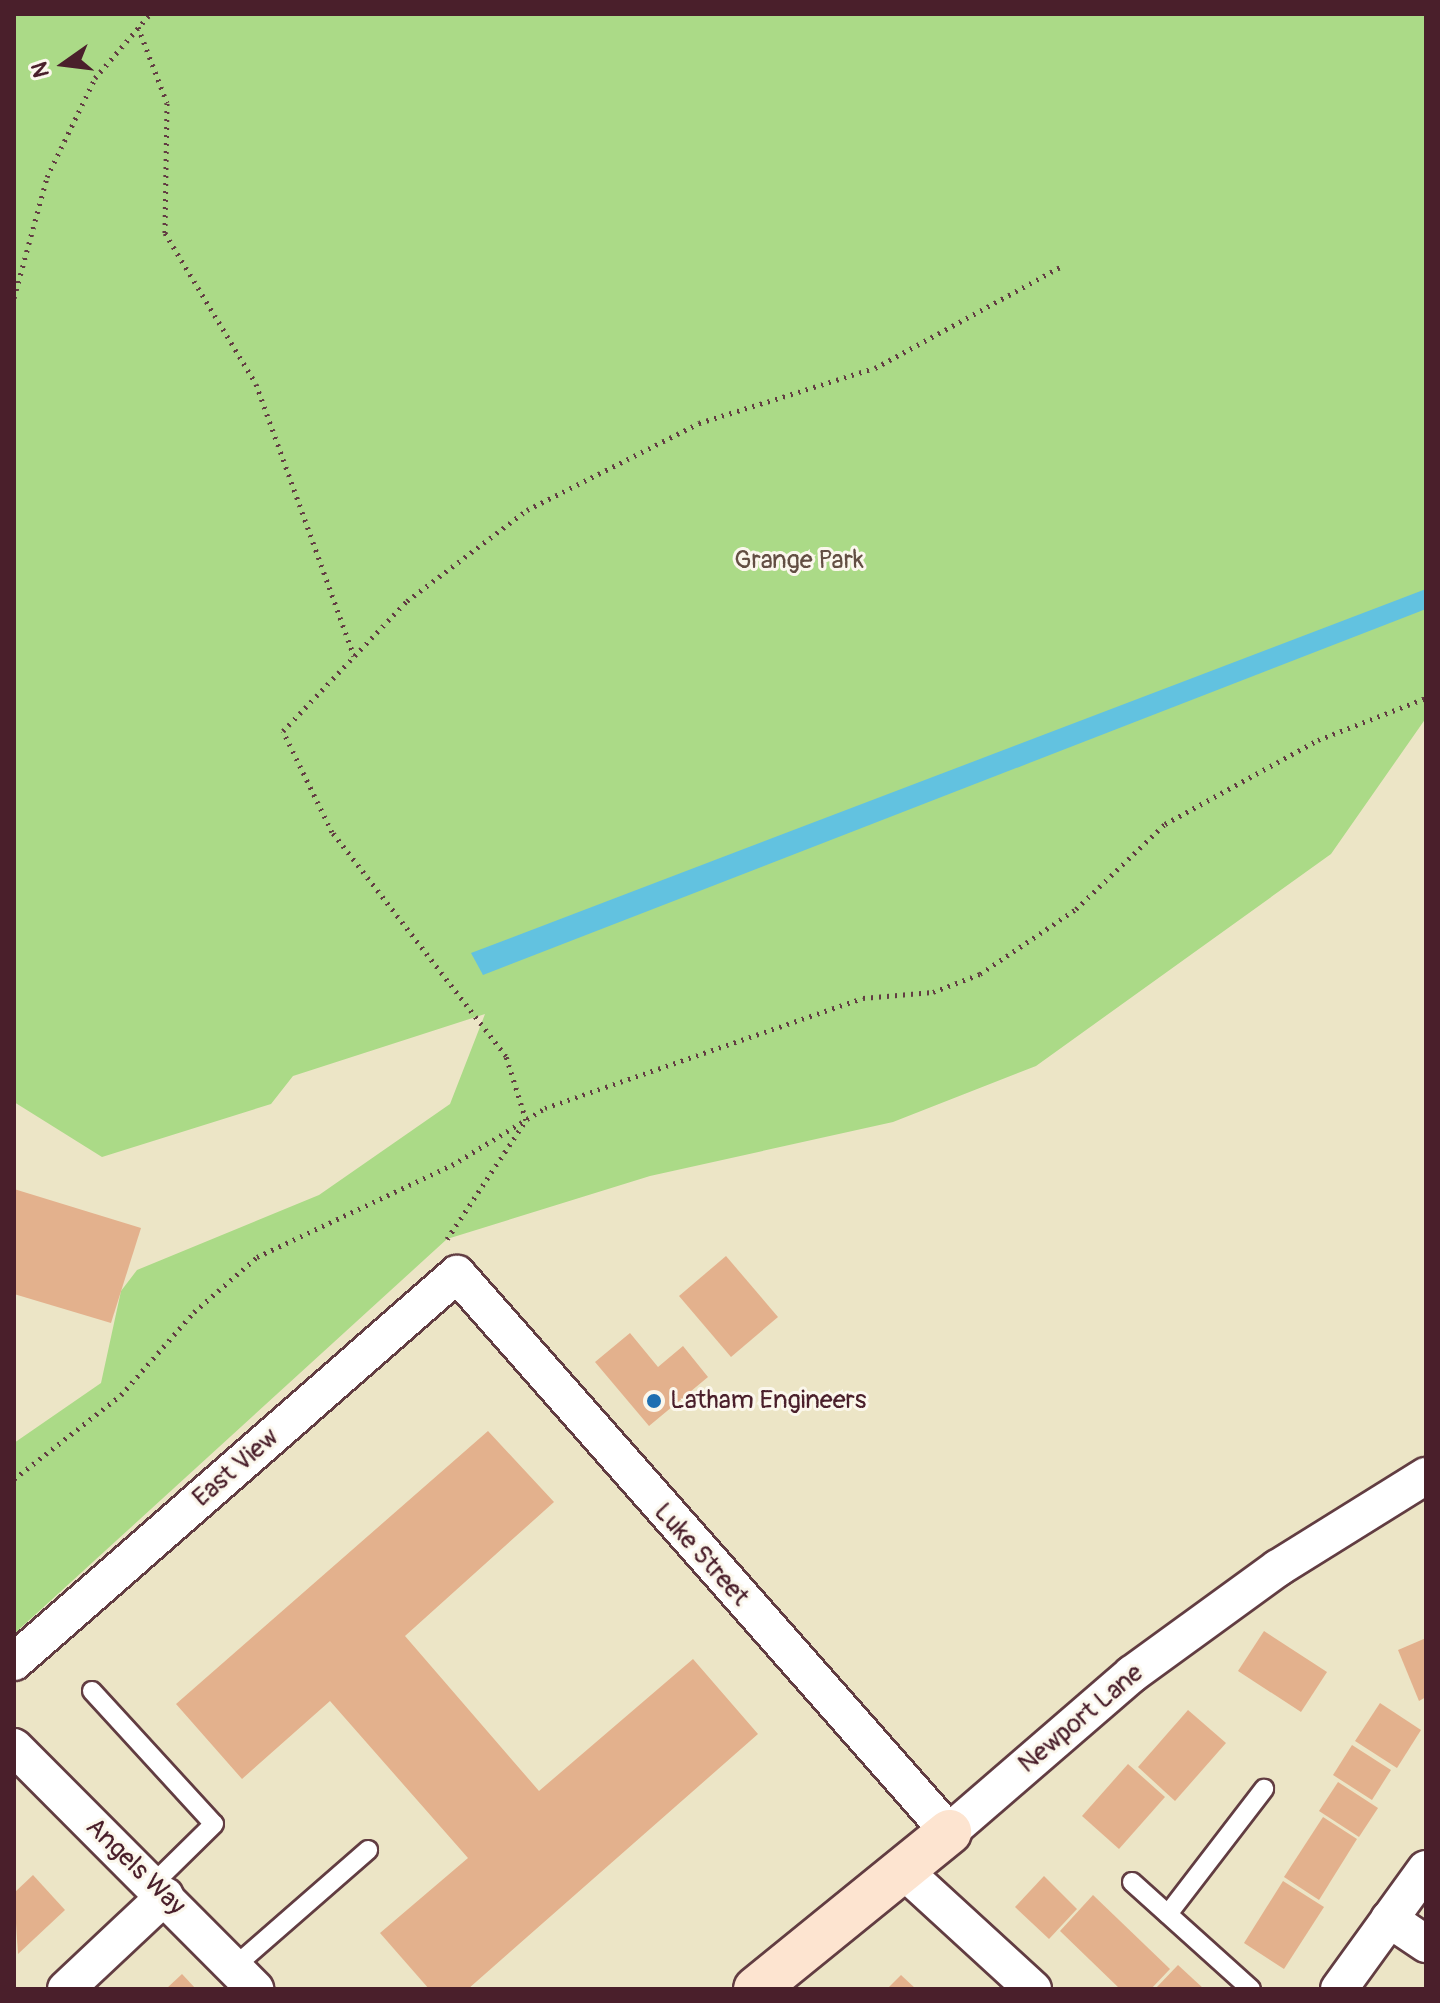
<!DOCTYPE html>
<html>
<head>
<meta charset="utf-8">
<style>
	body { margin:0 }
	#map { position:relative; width:1440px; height:2003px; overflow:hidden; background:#ece5c6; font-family:Pangolin,sans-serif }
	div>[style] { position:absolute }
	.green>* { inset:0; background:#abda87 }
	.water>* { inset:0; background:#62c2e0 }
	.building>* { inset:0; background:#e3b18d }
	.path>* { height:5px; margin-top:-2.5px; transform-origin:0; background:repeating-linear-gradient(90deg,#623d42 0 2px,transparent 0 8px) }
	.roads { filter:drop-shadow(2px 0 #623d42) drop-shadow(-2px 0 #623d42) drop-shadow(0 2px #623d42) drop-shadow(0 -2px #623d42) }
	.lane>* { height:18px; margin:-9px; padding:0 9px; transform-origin:9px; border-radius:9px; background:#fff }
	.street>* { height:36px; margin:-18px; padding:0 18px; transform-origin:18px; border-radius:18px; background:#fff }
	.secondary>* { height:44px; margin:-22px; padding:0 22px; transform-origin:22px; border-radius:22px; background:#fde4d0 }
	.dots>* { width:22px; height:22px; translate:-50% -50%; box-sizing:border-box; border:4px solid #fbf7ec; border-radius:50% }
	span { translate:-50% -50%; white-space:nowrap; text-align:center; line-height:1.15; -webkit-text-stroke:6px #fbf7ec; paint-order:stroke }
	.park-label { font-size:26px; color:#624e42 }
	.poi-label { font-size:26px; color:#4a1f2b }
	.left { translate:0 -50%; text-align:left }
	.street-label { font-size:26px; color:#4a1f2b }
	.frame { position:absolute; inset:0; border:16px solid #4a1f2b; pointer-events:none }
	.north { position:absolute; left:24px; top:24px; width:80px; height:80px; -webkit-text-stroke:6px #fbf7ec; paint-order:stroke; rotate:256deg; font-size:22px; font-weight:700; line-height:32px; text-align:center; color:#4a1f2b }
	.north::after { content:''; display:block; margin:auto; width:28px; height:36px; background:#4a1f2b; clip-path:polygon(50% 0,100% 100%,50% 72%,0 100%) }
</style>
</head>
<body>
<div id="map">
	<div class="green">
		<i style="clip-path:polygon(14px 14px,1426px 14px,1426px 718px,1331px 854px,1036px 1066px,893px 1122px,650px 1176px,447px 1239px,14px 1634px,14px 1443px,101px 1383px,121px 1291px,137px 1270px,319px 1195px,450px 1104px,485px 1014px,293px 1076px,271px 1104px,102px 1157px,14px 1102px)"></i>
	</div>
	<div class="water">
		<i style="clip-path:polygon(1426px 589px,1426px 609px,483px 975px,471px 953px)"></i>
	</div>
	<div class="building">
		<i style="clip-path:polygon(14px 1189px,141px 1228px,111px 1323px,14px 1294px)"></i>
		<i style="clip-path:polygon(726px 1256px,778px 1317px,731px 1357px,679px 1296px)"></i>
		<i style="clip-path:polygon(630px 1333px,658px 1367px,683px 1346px,708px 1377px,649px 1426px,595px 1362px)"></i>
		<i style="clip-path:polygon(488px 1431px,554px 1502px,405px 1636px,539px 1791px,693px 1659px,758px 1734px,468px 1989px,429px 1989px,380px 1933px,468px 1858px,330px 1701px,242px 1779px,176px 1704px)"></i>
		<i style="clip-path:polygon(1264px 1631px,1327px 1672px,1301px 1712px,1238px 1671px)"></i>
		<i style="clip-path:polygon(1426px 1638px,1426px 1697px,1419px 1701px,1398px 1650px)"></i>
		<i style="clip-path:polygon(1380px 1703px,1421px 1730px,1397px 1768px,1355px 1741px)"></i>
		<i style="clip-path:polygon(1188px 1710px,1226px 1743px,1175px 1801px,1138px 1767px)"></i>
		<i style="clip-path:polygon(1352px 1745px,1391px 1770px,1372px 1800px,1333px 1775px)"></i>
		<i style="clip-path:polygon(1128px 1764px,1165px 1797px,1119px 1849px,1082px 1816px)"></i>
		<i style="clip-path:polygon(1338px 1782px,1378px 1808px,1359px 1837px,1319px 1811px)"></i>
		<i style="clip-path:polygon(1323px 1817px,1357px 1839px,1319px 1900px,1284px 1877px)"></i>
		<i style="clip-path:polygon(33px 1875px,65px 1910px,18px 1954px,14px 1893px)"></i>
		<i style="clip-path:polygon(1044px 1876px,1077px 1909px,1049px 1939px,1015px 1907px)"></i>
		<i style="clip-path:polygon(1283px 1881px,1324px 1907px,1284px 1969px,1244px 1943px)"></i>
		<i style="clip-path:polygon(1093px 1895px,1170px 1969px,1151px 1989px,1120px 1989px,1060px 1931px)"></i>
		<i style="clip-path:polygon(1178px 1965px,1204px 1989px,1155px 1989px)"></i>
		<i style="clip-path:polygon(182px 1974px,196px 1989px,166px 1989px)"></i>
		<i style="clip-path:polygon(901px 1975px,916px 1989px,887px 1989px)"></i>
	</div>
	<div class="path">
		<i style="left:138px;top:27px;width:81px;rotate:69.1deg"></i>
		<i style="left:167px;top:103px;width:130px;rotate:90.9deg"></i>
		<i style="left:165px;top:233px;width:176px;rotate:58.9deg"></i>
		<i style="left:256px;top:384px;width:289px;rotate:70.2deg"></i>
		<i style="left:14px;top:298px;width:125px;rotate:-74.7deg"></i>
		<i style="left:47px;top:177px;width:110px;rotate:-64.1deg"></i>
		<i style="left:95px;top:78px;width:84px;rotate:-49.3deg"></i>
		<i style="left:447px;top:1239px;width:143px;rotate:-56.4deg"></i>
		<i style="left:526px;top:1120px;width:67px;rotate:-107.4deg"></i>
		<i style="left:506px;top:1056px;width:284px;rotate:-127.8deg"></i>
		<i style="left:332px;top:832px;width:112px;rotate:-115.9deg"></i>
		<i style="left:283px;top:731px;width:180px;rotate:-46.4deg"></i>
		<i style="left:407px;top:601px;width:151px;rotate:-37.2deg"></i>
		<i style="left:527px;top:510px;width:193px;rotate:-26.8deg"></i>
		<i style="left:699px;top:423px;width:184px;rotate:-17.4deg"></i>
		<i style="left:875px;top:368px;width:213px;rotate:-28.6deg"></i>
		<i style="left:14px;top:1479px;width:136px;rotate:-38.1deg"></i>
		<i style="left:121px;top:1395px;width:111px;rotate:-48.7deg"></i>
		<i style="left:194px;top:1312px;width:84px;rotate:-41.1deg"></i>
		<i style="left:257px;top:1257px;width:216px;rotate:-25.3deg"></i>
		<i style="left:452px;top:1165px;width:109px;rotate:-31.5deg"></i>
		<i style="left:545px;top:1108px;width:336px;rotate:-19.1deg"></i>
		<i style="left:863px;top:998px;width:70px;rotate:-4.9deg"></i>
		<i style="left:933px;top:992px;width:50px;rotate:-21deg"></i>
		<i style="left:980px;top:974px;width:116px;rotate:-34.1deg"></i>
		<i style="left:1076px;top:909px;width:123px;rotate:-43.7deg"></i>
		<i style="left:1165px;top:824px;width:175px;rotate:-28.8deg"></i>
		<i style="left:1318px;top:740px;width:116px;rotate:-21.3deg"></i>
	</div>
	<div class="roads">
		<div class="lane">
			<i style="left:92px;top:1691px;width:180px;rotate:47.5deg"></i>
			<i style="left:214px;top:1824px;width:86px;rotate:135.5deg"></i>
			<i style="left:1132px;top:1882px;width:160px;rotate:42deg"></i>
			<i style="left:1168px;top:1914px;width:158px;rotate:-52.5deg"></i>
			<i style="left:234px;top:1967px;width:178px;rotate:-41.1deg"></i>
		</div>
		<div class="street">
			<i style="left:14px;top:1662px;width:589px;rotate:-41.21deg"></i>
			<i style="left:457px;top:1274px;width:744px;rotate:48.6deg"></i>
			<i style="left:949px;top:1832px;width:242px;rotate:-40.8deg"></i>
			<i style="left:1132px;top:1674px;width:180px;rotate:-36deg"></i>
			<i style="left:1278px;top:1568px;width:174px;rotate:-31.9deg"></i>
			<i style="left:14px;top:1747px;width:342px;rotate:45.1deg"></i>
			<i style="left:904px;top:1871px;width:175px;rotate:42.5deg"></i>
			<i style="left:1389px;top:1919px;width:45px;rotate:34deg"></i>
			<i style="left:66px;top:1989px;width:136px;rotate:-43.2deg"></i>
			<i style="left:1339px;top:1989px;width:148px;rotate:-54.1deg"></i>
		</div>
		<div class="secondary">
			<i style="left:756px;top:1989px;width:249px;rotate:-39.1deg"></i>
		</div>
	</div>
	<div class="dots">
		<i style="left:654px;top:1401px;background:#1f6fb2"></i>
	</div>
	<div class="park-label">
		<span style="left:799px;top:561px">Grange Park</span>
	</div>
	<div class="poi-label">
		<span class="left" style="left:670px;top:1401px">Latham Engineers</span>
	</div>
	<div class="street-label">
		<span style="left:236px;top:1468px;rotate:-41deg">East View</span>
		<span style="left:701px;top:1555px;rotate:48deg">Luke Street</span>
		<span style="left:1081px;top:1719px;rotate:-40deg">Newport Lane</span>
		<span style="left:135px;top:1867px;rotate:44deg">Angels Way</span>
	</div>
	<div class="frame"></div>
	<div class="north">N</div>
</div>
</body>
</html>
